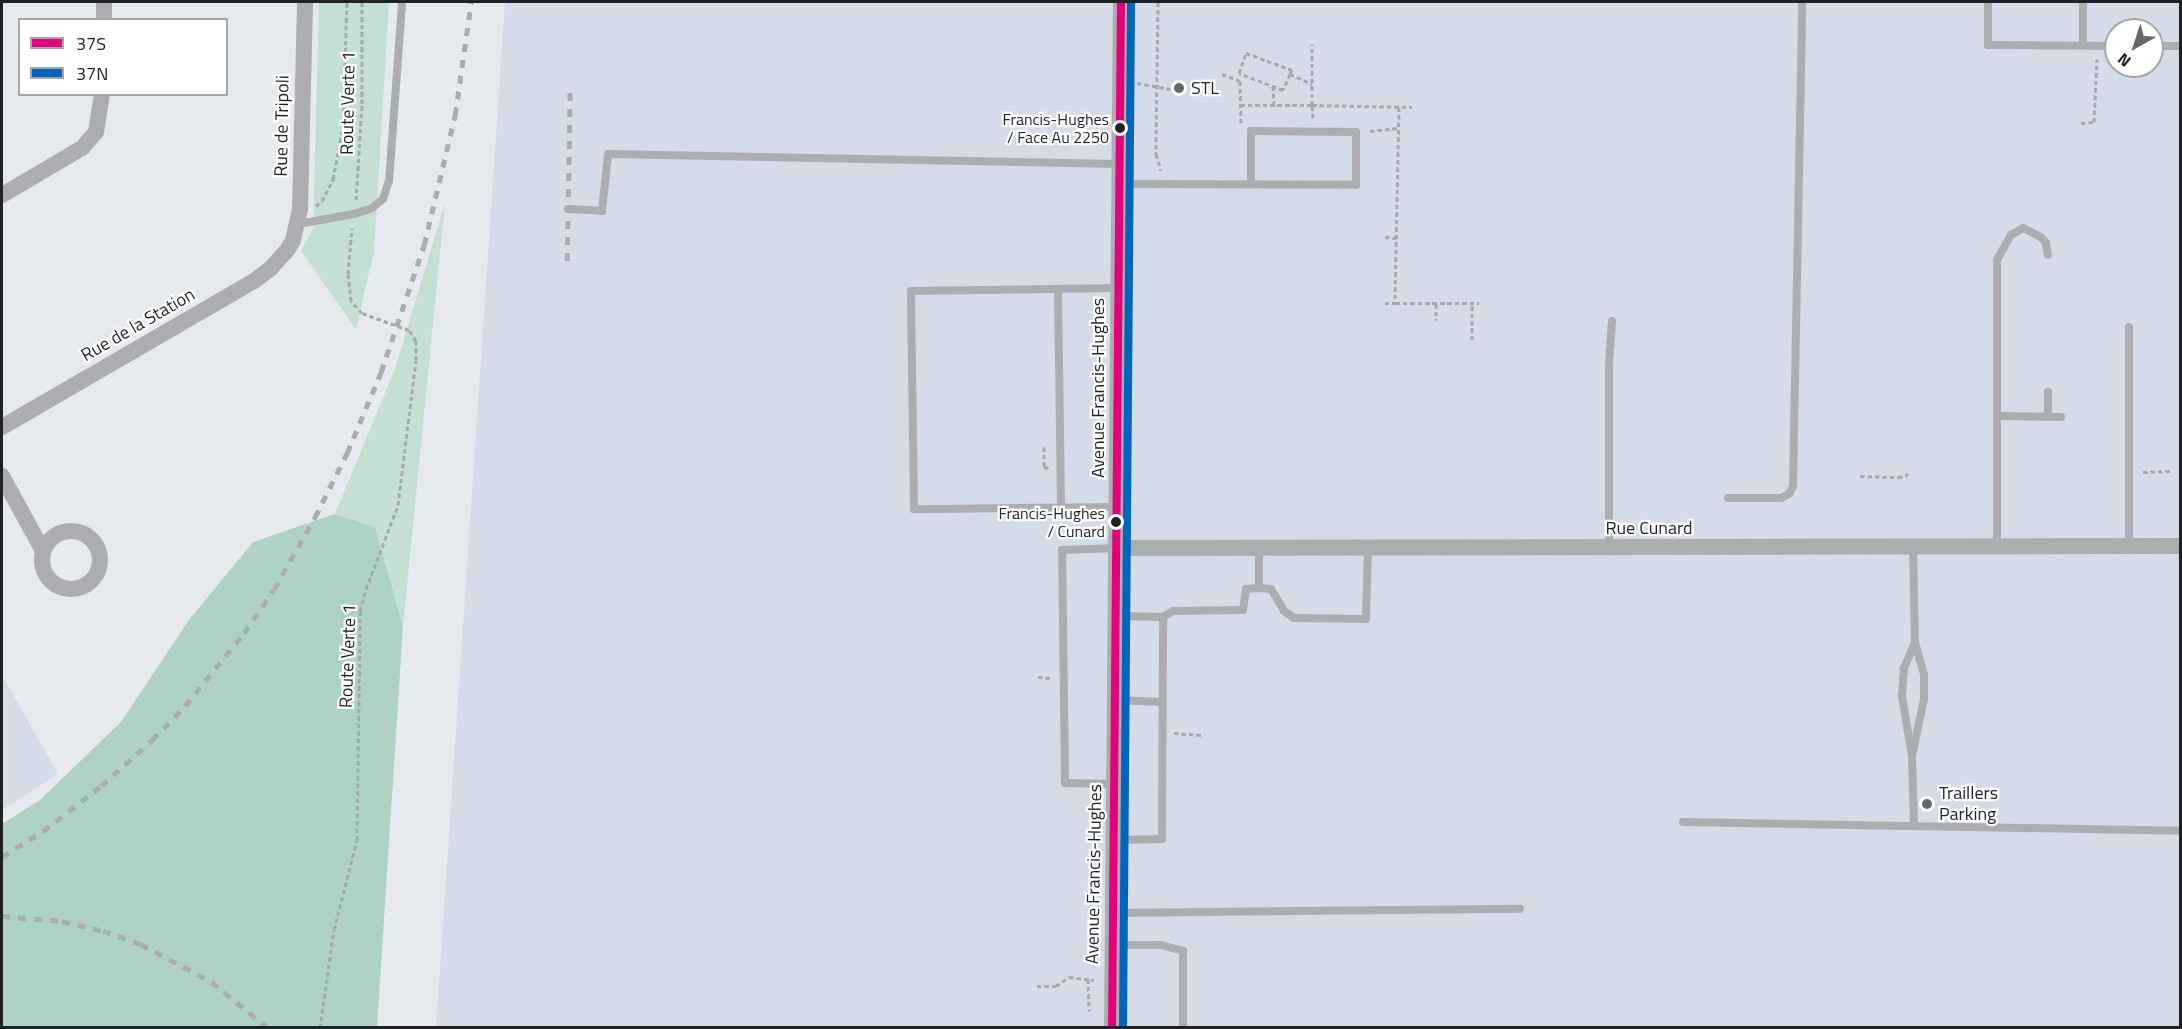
<!DOCTYPE html>
<html>
<head>
<meta charset="utf-8">
<style>
	body { margin:0 }
	#map { position:relative; width:2182px; height:1029px; overflow:hidden; background:#e6e9ee; font-family:"Titillium Web",sans-serif }
	div>[style] { position:absolute }
	.built>* { inset:0; background:#d5dce7 }
	.green>* { inset:0; background:#c4e0d4 }
	.forest>* { inset:0; background:#aed2c3 }
	.path>* { height:3px; margin-top:-1.5px; transform-origin:0; background:repeating-linear-gradient(90deg,#a7a8ab 0 4.5px,transparent 0 7.5px) }
	.service>* { height:8px; margin:-4px; padding:0 4px; transform-origin:4px; border-radius:4px; background:#acadb0 }
	.minor>* { height:16px; margin:-8px; padding:0 8px; transform-origin:8px; border-radius:8px; background:#acadb0 }
	.minor>.ring { margin:-8px; padding:0; box-sizing:content-box; background:none; border:16px solid #acadb0; border-radius:50% }
	.rail>* { height:4.5px; margin-top:-2.25px; transform-origin:0; background:repeating-linear-gradient(90deg,#aaadaf 0 8px,transparent 0 16px) }
	.bus-1>* { height:8px; margin:-4px; padding:0 4px; transform-origin:4px; border-radius:4px; background:#e5007d }
	.bus-2>* { height:8px; margin:-4px; padding:0 4px; transform-origin:4px; border-radius:4px; background:#0065bd }
	.dots>* { width:16px; height:16px; translate:-50% -50%; box-sizing:border-box; border:3px solid #fff; border-radius:50% }
	span { translate:-50% -50%; white-space:nowrap; text-align:center; line-height:1.15; -webkit-text-stroke:4.5px #fff; paint-order:stroke }
	.bus-label { font-size:16px; color:#1f2124 }
	.right { translate:-100% -50%; text-align:right }
	.poi-label { font-size:18px; color:#1f2124 }
	.left { translate:0 -50%; text-align:left }
	.street-label { font-size:18px; color:#1f2124 }
	.frame { position:absolute; inset:0; border:3px solid #1f2124; pointer-events:none }
	.legend { position:absolute; left:18px; top:18px; width:210px; height:78px; box-sizing:border-box; background:#fff; border:2px solid #a5a6a7; margin:0; padding:8px 10px; list-style:none; font-size:18px; color:#1f2124 }
	.legend li { display:flex; align-items:center; gap:12px; height:30px }
	.legend b { width:30px; border:2px solid #a5a6a7 }
	.north { position:absolute; left:2104px; top:18px; width:60px; height:60px; box-sizing:border-box; background:#fff; border:2px solid #a5a6a7; border-radius:50%; rotate:219deg; font-size:16px; font-weight:700; line-height:24px; text-align:center; color:#1f2124 }
	.north::after { content:''; display:block; margin:auto; width:21px; height:27px; background:#65676b; clip-path:polygon(50% 0,100% 100%,50% 72%,0 100%) }
</style>
</head>
<body>
<div id="map">
	<div class="built">
		<i style="clip-path:polygon(evenodd,505px 2px,2180px 2px,2180px 1027px,436px 1028px,505px 2px,2116px 30px,2152px 30px,2152px 66px,2116px 66px,2116px 30px)"></i>
		<i style="clip-path:polygon(2px 675px,58px 774px,2px 810px)"></i>
	</div>
	<div class="green">
		<i style="clip-path:polygon(319px 2px,389px 2px,374px 252px,356px 329px,301px 251px,313px 228px)"></i>
		<i style="clip-path:polygon(445px 203px,403px 626px,375px 527px,335px 514px,395px 369px)"></i>
	</div>
	<div class="forest">
		<i style="clip-path:polygon(335px 514px,375px 527px,403px 626px,377px 1027px,2px 1027px,2px 824px,40px 800px,121px 722px,189px 620px,253px 542px)"></i>
	</div>
	<div class="path">
		<i style="left:1158px;top:2px;width:152px;rotate:90.8deg"></i>
		<i style="left:1156px;top:154px;width:17px;rotate:73deg"></i>
		<i style="left:1222px;top:74px;width:19px;rotate:21deg"></i>
		<i style="left:1240px;top:81px;width:42px;rotate:88.6deg"></i>
		<i style="left:1290px;top:74px;width:17px;rotate:114deg"></i>
		<i style="left:1283px;top:90px;width:47px;rotate:-158.9deg"></i>
		<i style="left:1239px;top:73px;width:21px;rotate:-71deg"></i>
		<i style="left:1246px;top:53px;width:49px;rotate:20.3deg"></i>
		<i style="left:1292px;top:70px;width:4px;rotate:117deg"></i>
		<i style="left:1290px;top:74px;width:24px;rotate:24deg"></i>
		<i style="left:1137px;top:83px;width:34px;rotate:10deg"></i>
		<i style="left:1273px;top:86px;width:19px;rotate:87deg"></i>
		<i style="left:1240px;top:105px;width:72px"></i>
		<i style="left:1312px;top:105px;width:61px;rotate:-90deg"></i>
		<i style="left:1399px;top:107px;width:196px;rotate:91.2deg"></i>
		<i style="left:1395px;top:303px;width:84px"></i>
		<i style="left:1313px;top:118px;width:13px;rotate:-94deg"></i>
		<i style="left:1312px;top:105px;width:100px;rotate:1.1deg"></i>
		<i style="left:2081px;top:123px;width:13px;rotate:-4deg"></i>
		<i style="left:2094px;top:122px;width:63px;rotate:-87.3deg"></i>
		<i style="left:1370px;top:131px;width:28px;rotate:-6deg"></i>
		<i style="left:356px;top:200px;width:96px;rotate:-86.4deg"></i>
		<i style="left:362px;top:104px;width:102px;rotate:-90deg"></i>
		<i style="left:316px;top:206px;width:8px;rotate:-40deg"></i>
		<i style="left:322px;top:201px;width:25px;rotate:-63deg"></i>
		<i style="left:333px;top:179px;width:53px;rotate:-79.1deg"></i>
		<i style="left:343px;top:127px;width:125px;rotate:-88.2deg"></i>
		<i style="left:1385px;top:237px;width:11px;rotate:5deg"></i>
		<i style="left:1385px;top:303px;width:10px"></i>
		<i style="left:1436px;top:304px;width:16px;rotate:90deg"></i>
		<i style="left:1472px;top:340px;width:37px;rotate:-90deg"></i>
		<i style="left:1044px;top:447px;width:20px;rotate:90deg"></i>
		<i style="left:1044px;top:467px;width:5px;rotate:11deg"></i>
		<i style="left:2143px;top:472px;width:28px;rotate:-2deg"></i>
		<i style="left:1860px;top:476px;width:38px;rotate:2deg"></i>
		<i style="left:1898px;top:477px;width:9px;rotate:-6deg"></i>
		<i style="left:1907px;top:476px;width:3px;rotate:-90deg"></i>
		<i style="left:1038px;top:677px;width:13px;rotate:4deg"></i>
		<i style="left:1174px;top:733px;width:28px;rotate:4deg"></i>
		<i style="left:1088px;top:979px;width:32px;rotate:88deg"></i>
		<i style="left:1037px;top:986px;width:19px"></i>
		<i style="left:1056px;top:986px;width:16px;rotate:-35deg"></i>
		<i style="left:1069px;top:977px;width:25px;rotate:7deg"></i>
		<i style="left:320px;top:1028px;width:99px;rotate:-81.9deg"></i>
		<i style="left:334px;top:930px;width:93px;rotate:-75.7deg"></i>
		<i style="left:357px;top:840px;width:229px;rotate:-89.2deg"></i>
		<i style="left:360px;top:611px;width:23px;rotate:-75deg"></i>
		<i style="left:366px;top:589px;width:90px;rotate:-69.1deg"></i>
		<i style="left:398px;top:505px;width:146px;rotate:-82.9deg"></i>
		<i style="left:416px;top:360px;width:19px;rotate:-90deg"></i>
		<i style="left:416px;top:341px;width:13px;rotate:-122deg"></i>
		<i style="left:409px;top:330px;width:50px;rotate:-160.1deg"></i>
		<i style="left:362px;top:313px;width:16px;rotate:-133deg"></i>
		<i style="left:351px;top:301px;width:27px;rotate:-96deg"></i>
		<i style="left:348px;top:274px;width:46px;rotate:-85deg"></i>
	</div>
	<div class="service">
		<i style="left:1988px;top:2px;width:43px;rotate:90deg"></i>
		<i style="left:1988px;top:45px;width:128px;rotate:0.4deg"></i>
		<i style="left:2083px;top:2px;width:43px;rotate:90deg"></i>
		<i style="left:2152px;top:46px;width:28px"></i>
		<i style="left:1119px;top:184px;width:237px;rotate:0.2deg"></i>
		<i style="left:1356px;top:185px;width:53px;rotate:-90deg"></i>
		<i style="left:1356px;top:132px;width:105px;rotate:-179.5deg"></i>
		<i style="left:1251px;top:131px;width:53px;rotate:90deg"></i>
		<i style="left:568px;top:209px;width:34px;rotate:3deg"></i>
		<i style="left:602px;top:211px;width:57px;rotate:-84deg"></i>
		<i style="left:608px;top:154px;width:511px;rotate:1.12deg"></i>
		<i style="left:298px;top:224px;width:57px;rotate:-10.1deg"></i>
		<i style="left:354px;top:214px;width:19px;rotate:-18deg"></i>
		<i style="left:372px;top:208px;width:14px;rotate:-39deg"></i>
		<i style="left:383px;top:199px;width:19px;rotate:-72deg"></i>
		<i style="left:389px;top:181px;width:179px;rotate:-85.8deg"></i>
		<i style="left:1058px;top:289px;width:219px;rotate:89.2deg"></i>
		<i style="left:2048px;top:392px;width:25px;rotate:90deg"></i>
		<i style="left:1997px;top:416px;width:156px;rotate:-90deg"></i>
		<i style="left:1997px;top:260px;width:29px;rotate:-61deg"></i>
		<i style="left:2011px;top:235px;width:14px;rotate:-30deg"></i>
		<i style="left:2023px;top:228px;width:20px;rotate:27deg"></i>
		<i style="left:2041px;top:237px;width:8px;rotate:50deg"></i>
		<i style="left:2046px;top:243px;width:12px;rotate:81deg"></i>
		<i style="left:1728px;top:498px;width:53px"></i>
		<i style="left:1781px;top:498px;width:9px;rotate:-27deg"></i>
		<i style="left:1789px;top:494px;width:9px;rotate:-63deg"></i>
		<i style="left:1793px;top:486px;width:484px;rotate:-88.9deg"></i>
		<i style="left:1117px;top:507px;width:203px;rotate:179.4deg"></i>
		<i style="left:914px;top:509px;width:218px;rotate:-90.8deg"></i>
		<i style="left:911px;top:291px;width:207px;rotate:-0.8deg"></i>
		<i style="left:1997px;top:546px;width:130px;rotate:-90deg"></i>
		<i style="left:1997px;top:416px;width:64px;rotate:0.9deg"></i>
		<i style="left:2129px;top:546px;width:219px;rotate:-90deg"></i>
		<i style="left:1609px;top:548px;width:184px;rotate:-90deg"></i>
		<i style="left:1609px;top:364px;width:43px;rotate:-86deg"></i>
		<i style="left:1259px;top:588px;width:12px;rotate:5deg"></i>
		<i style="left:1271px;top:589px;width:26px;rotate:59deg"></i>
		<i style="left:1284px;top:611px;width:12px;rotate:35deg"></i>
		<i style="left:1294px;top:618px;width:72px;rotate:0.8deg"></i>
		<i style="left:1366px;top:619px;width:72px;rotate:-88.4deg"></i>
		<i style="left:1163px;top:617px;width:12px;rotate:-31deg"></i>
		<i style="left:1173px;top:611px;width:70px;rotate:-0.8deg"></i>
		<i style="left:1243px;top:610px;width:21px;rotate:-82deg"></i>
		<i style="left:1246px;top:589px;width:13px;rotate:-4deg"></i>
		<i style="left:1259px;top:588px;width:40px;rotate:-90deg"></i>
		<i style="left:1115px;top:700px;width:48px;rotate:2.4deg"></i>
		<i style="left:1912px;top:756px;width:58px;rotate:-78.1deg"></i>
		<i style="left:1924px;top:699px;width:25px;rotate:-90deg"></i>
		<i style="left:1924px;top:674px;width:33px;rotate:-106deg"></i>
		<i style="left:1915px;top:642px;width:96px;rotate:-91.2deg"></i>
		<i style="left:1114px;top:784px;width:49px;rotate:-178.8deg"></i>
		<i style="left:1065px;top:783px;width:233px;rotate:-90.7deg"></i>
		<i style="left:1062px;top:550px;width:55px;rotate:-2.1deg"></i>
		<i style="left:1683px;top:822px;width:497px;rotate:1deg"></i>
		<i style="left:1914px;top:825px;width:69px;rotate:-91.7deg"></i>
		<i style="left:1912px;top:756px;width:61px;rotate:-99.5deg"></i>
		<i style="left:1902px;top:696px;width:28px;rotate:-86deg"></i>
		<i style="left:1904px;top:668px;width:28px;rotate:-67deg"></i>
		<i style="left:1114px;top:840px;width:48px;rotate:-1.2deg"></i>
		<i style="left:1162px;top:839px;width:222px;rotate:-89.7deg"></i>
		<i style="left:1163px;top:617px;width:47px;rotate:-178.8deg"></i>
		<i style="left:1112px;top:913px;width:408px;rotate:-0.6deg"></i>
		<i style="left:1113px;top:945px;width:48px"></i>
		<i style="left:1161px;top:945px;width:23px;rotate:15deg"></i>
		<i style="left:1183px;top:951px;width:77px;rotate:90deg"></i>
	</div>
	<div class="minor">
		<i style="left:104px;top:20px;width:18px;rotate:-90deg"></i>
		<i style="left:2px;top:195px;width:93px;rotate:-30.4deg"></i>
		<i style="left:82px;top:148px;width:21px;rotate:-49deg"></i>
		<i style="left:96px;top:132px;width:38px;rotate:-81deg"></i>
		<i style="left:2px;top:427px;width:291px;rotate:-30.1deg"></i>
		<i style="left:254px;top:281px;width:21px;rotate:-37deg"></i>
		<i style="left:271px;top:268px;width:25px;rotate:-48deg"></i>
		<i style="left:288px;top:249px;width:10px;rotate:-61deg"></i>
		<i style="left:293px;top:240px;width:32px;rotate:-77deg"></i>
		<i style="left:300px;top:209px;width:207px;rotate:-88.6deg"></i>
		<i style="left:2px;top:476px;width:85px;rotate:61.3deg"></i>
		<i class="ring" style="left:42px;top:531px;width:42px;height:42px"></i>
		<i style="left:1117px;top:548px;width:1063px;rotate:-0.11deg"></i>
		<i style="left:1112px;top:1028px;width:1026px;rotate:-89.5deg"></i>
	</div>
	<div class="rail">
		<i style="left:567px;top:261px;width:176px;rotate:-89deg"></i>
		<i style="left:2px;top:857px;width:49px;rotate:-32.4deg"></i>
		<i style="left:43px;top:831px;width:73px;rotate:-37.8deg"></i>
		<i style="left:101px;top:786px;width:69px;rotate:-42deg"></i>
		<i style="left:152px;top:740px;width:47px;rotate:-45.9deg"></i>
		<i style="left:185px;top:706px;width:94px;rotate:-51.1deg"></i>
		<i style="left:244px;top:633px;width:53px;rotate:-55.7deg"></i>
		<i style="left:274px;top:589px;width:83px;rotate:-60.3deg"></i>
		<i style="left:315px;top:517px;width:72px;rotate:-63.4deg"></i>
		<i style="left:347px;top:453px;width:88px;rotate:-67.2deg"></i>
		<i style="left:381px;top:372px;width:134px;rotate:-71.3deg"></i>
		<i style="left:424px;top:245px;width:134px;rotate:-76.6deg"></i>
		<i style="left:455px;top:115px;width:114px;rotate:-81.9deg"></i>
		<i style="left:2px;top:916px;width:60px;rotate:4.8deg"></i>
		<i style="left:62px;top:921px;width:42px;rotate:13.7deg"></i>
		<i style="left:103px;top:931px;width:40px;rotate:18.9deg"></i>
		<i style="left:141px;top:944px;width:81px;rotate:28.2deg"></i>
		<i style="left:212px;top:982px;width:72px;rotate:39.4deg"></i>
	</div>
	<div class="bus-1">
		<i style="left:1112px;top:1028px;width:1026px;rotate:-89.5deg"></i>
	</div>
	<div class="bus-2">
		<i style="left:1123px;top:1028px;width:1026px;rotate:-89.55deg"></i>
	</div>
	<div class="dots">
		<i style="left:1179px;top:88px;background:#65676b"></i>
		<i style="left:1120px;top:128px;background:#1f2124"></i>
		<i style="left:1116px;top:522px;background:#1f2124"></i>
		<i style="left:1927px;top:804px;background:#65676b"></i>
	</div>
	<div class="bus-label">
		<span class="right" style="left:1109px;top:128px">Francis-Hughes<br>/ Face Au 2250</span>
		<span class="right" style="left:1105px;top:522px">Francis-Hughes<br>/ Cunard</span>
	</div>
	<div class="poi-label">
		<span class="left" style="left:1191px;top:88px">STL</span>
		<span class="left" style="left:1939px;top:804px">Traillers<br>Parking</span>
	</div>
	<div class="street-label">
		<span style="left:348px;top:103px;rotate:-89deg">Route Verte 1</span>
		<span style="left:282px;top:126px;rotate:-89deg">Rue de Tripoli</span>
		<span style="left:138px;top:325px;rotate:-30deg">Rue de la Station</span>
		<span style="left:1098px;top:388px;rotate:-90deg">Avenue Francis-Hughes</span>
		<span style="left:1649px;top:528px">Rue Cunard</span>
		<span style="left:348px;top:656px;rotate:-88deg">Route Verte 1</span>
		<span style="left:1094px;top:874px;rotate:-89deg">Avenue Francis-Hughes</span>
	</div>
	<div class="frame"></div>
	<ul class="legend">
	<li><b style="height:8px;background:#e5007d"></b>37S</li>
	<li><b style="height:8px;background:#0065bd"></b>37N</li>
	</ul>
	<div class="north">N</div>
</div>
</body>
</html>
